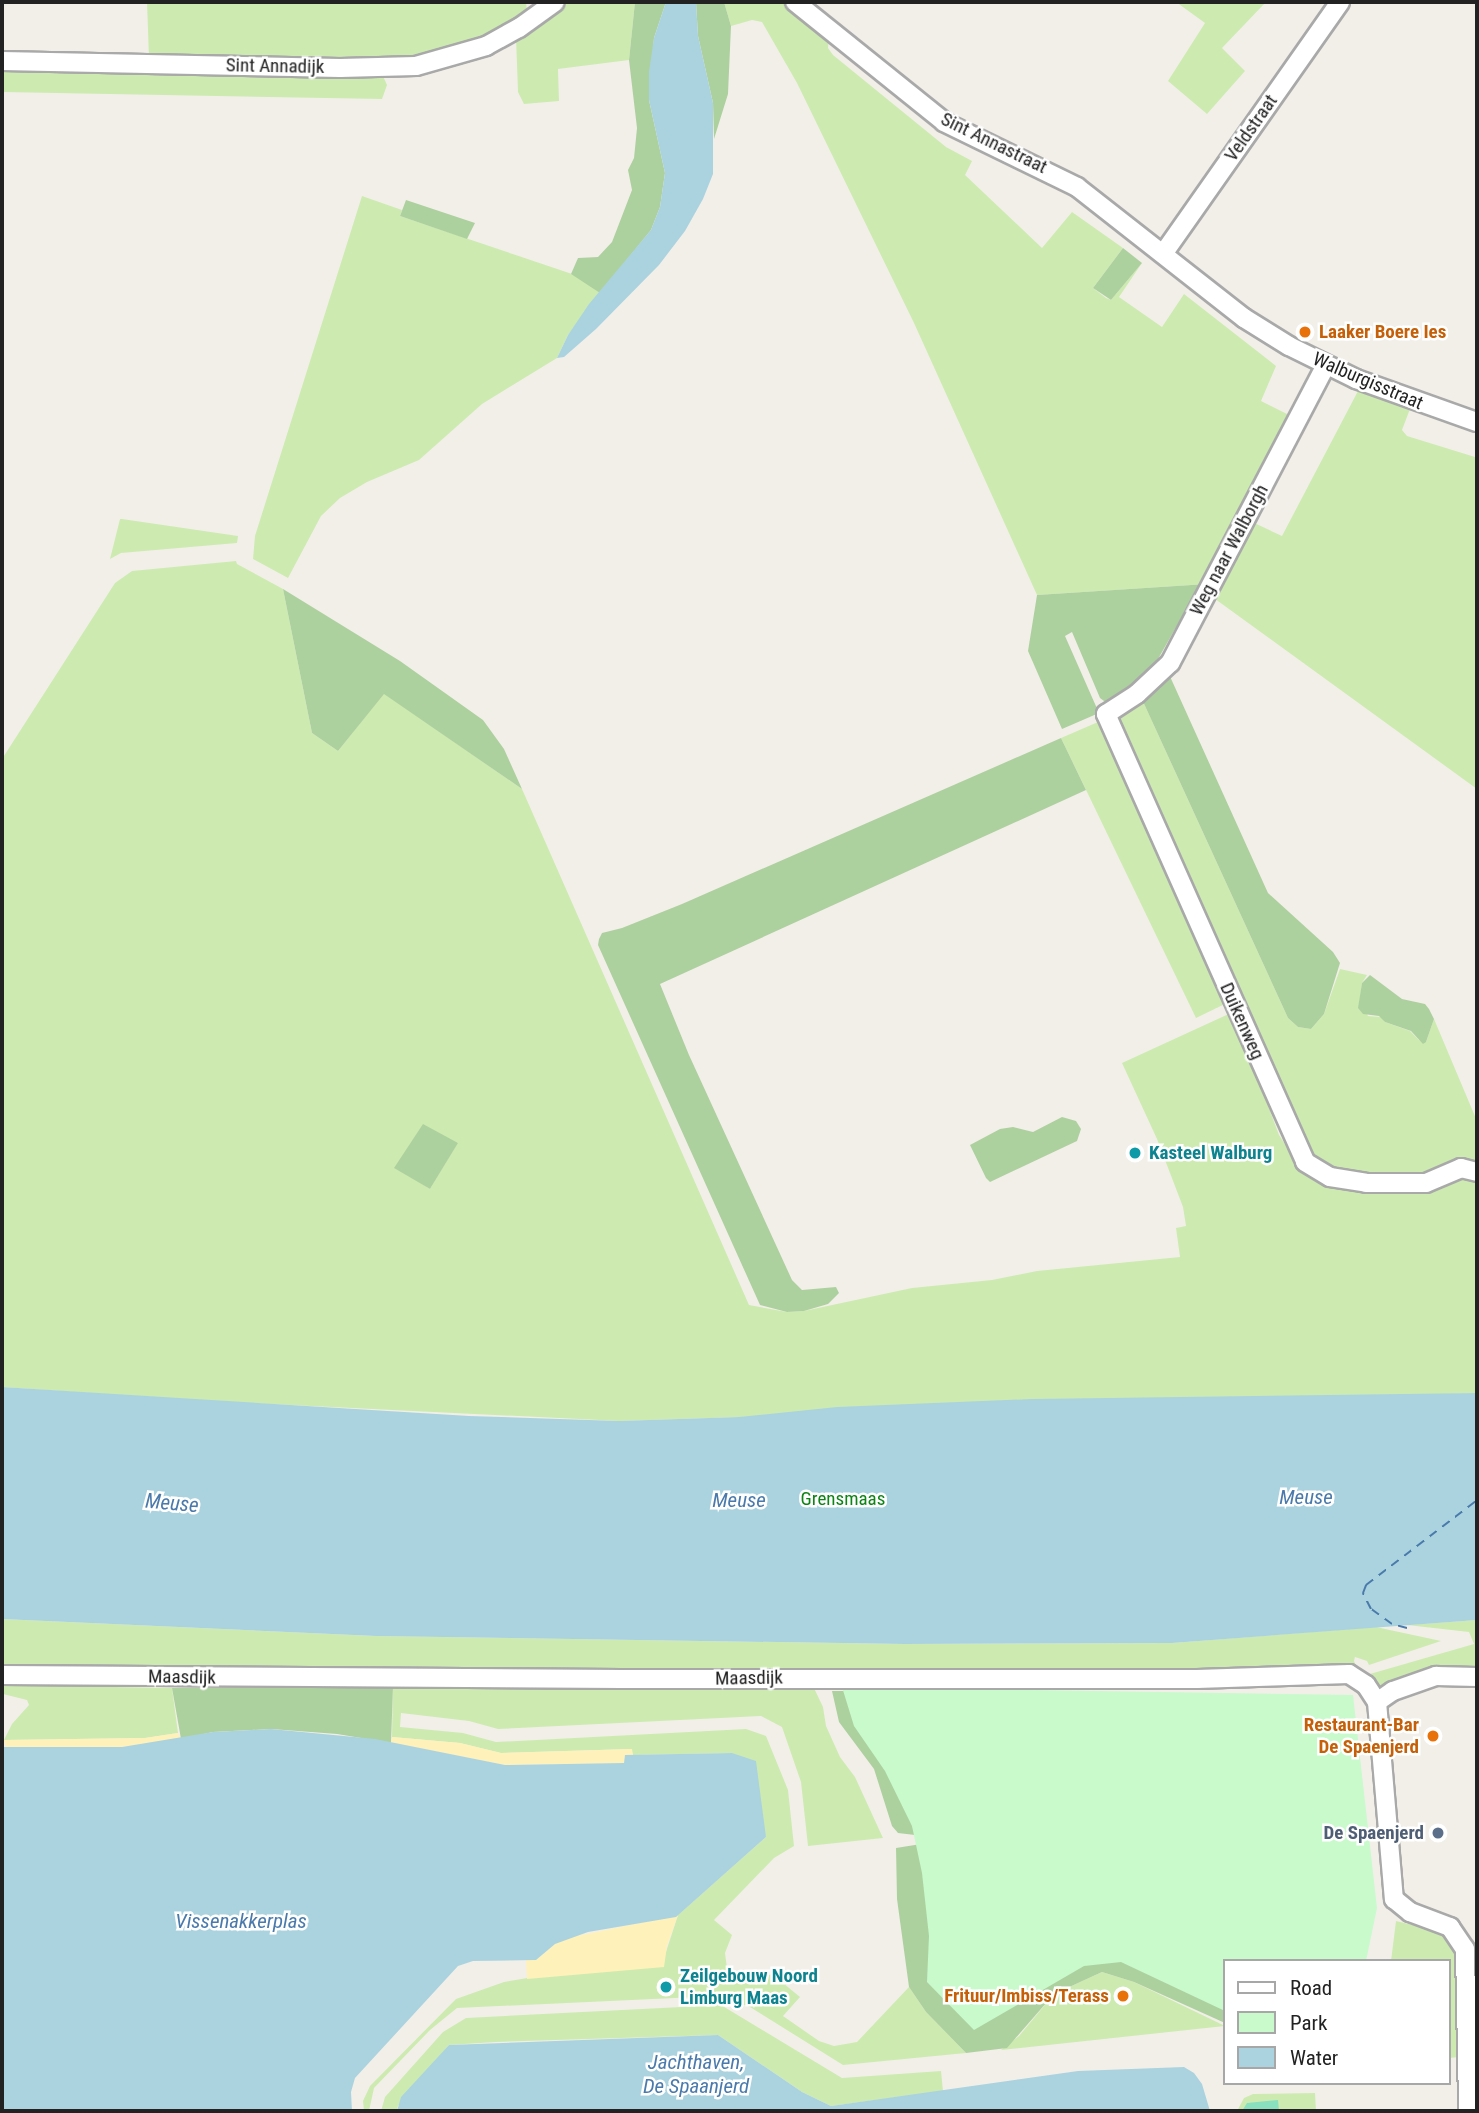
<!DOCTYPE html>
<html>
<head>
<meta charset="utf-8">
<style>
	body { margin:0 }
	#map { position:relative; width:1479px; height:2113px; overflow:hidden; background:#f2efe9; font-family:"Roboto Condensed",sans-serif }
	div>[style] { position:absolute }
	.grass>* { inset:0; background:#cdebb0 }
	.forest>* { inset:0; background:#add19e }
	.sand>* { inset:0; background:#fff1ba }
	.park>* { inset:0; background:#c8facc }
	.pitch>* { inset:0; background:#88e0be }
	.water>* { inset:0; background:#aad3df }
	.ferry>* { height:2px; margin-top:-1px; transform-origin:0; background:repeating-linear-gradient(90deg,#4a7aab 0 9px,transparent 0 16px) }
	.roads { filter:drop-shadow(2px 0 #a9a9a9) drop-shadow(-2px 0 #a9a9a9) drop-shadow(0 2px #a9a9a9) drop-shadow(0 -2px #a9a9a9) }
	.minor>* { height:18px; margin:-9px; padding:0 9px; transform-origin:9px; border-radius:9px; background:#fff }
	.dots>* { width:19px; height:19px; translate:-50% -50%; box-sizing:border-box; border:4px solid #fff; border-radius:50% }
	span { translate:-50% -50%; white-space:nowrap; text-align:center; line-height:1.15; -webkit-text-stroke:5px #fff; paint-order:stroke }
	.street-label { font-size:19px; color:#222 }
	.food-label { font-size:19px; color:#c56008; font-weight:700 }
	.left { translate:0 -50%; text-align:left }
	.right { translate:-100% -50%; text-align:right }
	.culture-label { font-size:19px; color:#0d838f; font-weight:700 }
	.park-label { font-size:19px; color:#0c8416 }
	.service-label { font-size:19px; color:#4e5e75; font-weight:700 }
	.water-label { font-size:21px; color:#4a7aab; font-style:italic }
	.frame { position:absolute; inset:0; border:4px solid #222; pointer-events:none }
	.legend { position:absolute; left:1223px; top:1959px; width:228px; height:126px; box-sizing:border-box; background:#fff; border:2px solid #a7a7a7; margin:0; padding:9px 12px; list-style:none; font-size:21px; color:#222 }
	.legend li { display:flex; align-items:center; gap:14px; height:35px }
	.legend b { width:35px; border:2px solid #a7a7a7 }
</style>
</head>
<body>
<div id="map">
	<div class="grass">
		<i style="clip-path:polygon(147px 2px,526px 2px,527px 10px,525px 16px,458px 50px,396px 62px,149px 58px)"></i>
		<i style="clip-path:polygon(568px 2px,635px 2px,629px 60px,558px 69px,559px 101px,524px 104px,518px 92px,516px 37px)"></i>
		<i style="clip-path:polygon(724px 2px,783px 2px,829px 38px,828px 48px,833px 55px,946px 147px,972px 161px,965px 175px,1042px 248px,1072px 212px,1123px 248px,1093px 288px,1106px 298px,1111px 300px,1142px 263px,1119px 297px,1162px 327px,1184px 294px,1276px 366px,1261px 401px,1295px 418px,1207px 584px,1037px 595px,914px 323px,797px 83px,762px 22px,752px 20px,731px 26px)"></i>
		<i style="clip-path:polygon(1176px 2px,1266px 2px,1222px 48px,1245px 71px,1207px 114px,1168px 81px,1205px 23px)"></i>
		<i style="clip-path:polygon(2px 67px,383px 76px,387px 85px,382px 99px,2px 92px)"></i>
		<i style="clip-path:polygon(362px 196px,402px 210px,400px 216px,578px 276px,600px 293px,568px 335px,557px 358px,482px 404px,419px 460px,367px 482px,340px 498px,321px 516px,288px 578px,253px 559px,255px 536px)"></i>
		<i style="clip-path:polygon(1358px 391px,1410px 409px,1402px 430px,1407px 436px,1475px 457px,1477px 453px,1477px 789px,1211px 596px,1250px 521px,1282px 536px)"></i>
		<i style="clip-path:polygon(120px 519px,122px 519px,238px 536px,237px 543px,121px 553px,110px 559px)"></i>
		<i style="clip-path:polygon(evenodd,236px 561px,237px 564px,283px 589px,312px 733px,338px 751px,384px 693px,522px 789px,749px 1305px,787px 1312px,804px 1311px,912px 1288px,992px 1280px,1037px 1271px,1180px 1257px,1176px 1228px,1186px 1226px,1183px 1207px,1157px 1139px,1122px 1063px,1233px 1012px,1279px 1135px,1300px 1167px,1314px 1177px,1477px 1175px,1477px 1393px,619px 1421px,207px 1401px,2px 1387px,2px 759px,115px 583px,132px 571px,236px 561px,458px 1142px,430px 1189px,413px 1178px,458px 1142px)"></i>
		<i style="clip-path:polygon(1140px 695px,1288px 1018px,1298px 1027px,1311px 1029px,1324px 1014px,1340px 969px,1367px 975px,1362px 983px,1360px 999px,1368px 1016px,1381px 1017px,1385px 1022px,1410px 1031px,1419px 1040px,1426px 1042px,1434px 1019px,1477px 1121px,1477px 1169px,1433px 1177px,1351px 1173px,1310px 1159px,1115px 718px)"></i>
		<i style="clip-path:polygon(1098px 722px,1102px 724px,1229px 1002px,1196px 1018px,1061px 738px)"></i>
		<i style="clip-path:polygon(2px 1619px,376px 1636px,904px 1644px,1172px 1643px,1376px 1627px,1441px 1641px,1369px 1665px,1367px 1661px,1355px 1657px,1354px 1661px,1359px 1672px,1246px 1675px,2px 1670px)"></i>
		<i style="clip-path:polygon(1477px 1620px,1477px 1672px,1393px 1687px,1379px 1687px,1363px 1676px,1474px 1644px,1469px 1632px,1407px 1625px)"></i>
		<i style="clip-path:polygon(2px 1685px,172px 1688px,178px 1733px,145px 1738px,4px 1740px,12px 1724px,29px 1705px,27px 1700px,3px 1694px)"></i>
		<i style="clip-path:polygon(393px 1687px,814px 1688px,823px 1707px,826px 1726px,840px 1757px,855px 1777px,883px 1838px,808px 1846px,801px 1782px,782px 1727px,761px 1716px,498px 1729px,469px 1721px,401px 1713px,400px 1727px,463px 1733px,496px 1742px,746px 1729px,766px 1736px,788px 1790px,794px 1846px,774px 1858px,714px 1920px,732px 1935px,725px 1953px,727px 1968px,753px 1981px,772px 1974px,800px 1997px,783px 2016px,819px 2041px,834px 2046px,857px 2042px,909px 1987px,926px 2012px,966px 2053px,843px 2065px,750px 2007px,718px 1996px,457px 2008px,430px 2030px,374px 2088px,369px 2111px,364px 2111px,363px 2101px,370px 2086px,456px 1999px,504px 1982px,665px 1955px,678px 1915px,766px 1837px,732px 1753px,633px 1755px,631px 1749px,501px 1753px,460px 1743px,392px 1737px)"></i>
		<i style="clip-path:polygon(1396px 1921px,1439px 1931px,1450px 1941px,1457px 1956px,1459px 2057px,1449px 2058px,1449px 1961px,1391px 1961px)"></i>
		<i style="clip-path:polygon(1102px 1972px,1134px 1982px,1225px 2026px,1001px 2050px,1019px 2036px,1054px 1994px)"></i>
		<i style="clip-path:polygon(721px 2005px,842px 2078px,941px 2071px,943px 2091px,831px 2106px,802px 2092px,718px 2035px,496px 2042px,449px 2045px,398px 2106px,397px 2111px,381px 2111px,385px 2097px,443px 2032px,466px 2018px)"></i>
		<i style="clip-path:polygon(1315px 2093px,1316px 2111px,1237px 2111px,1244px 2098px,1253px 2094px)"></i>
	</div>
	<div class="forest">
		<i style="clip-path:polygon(635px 2px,666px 2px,654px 38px,649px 100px,665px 173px,660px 207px,651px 230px,600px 293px,571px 274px,578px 258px,598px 257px,612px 242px,632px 190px,628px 170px,634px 158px,637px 128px,629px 60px)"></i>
		<i style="clip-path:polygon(696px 2px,724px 2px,731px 26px,728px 94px,714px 139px,713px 103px,698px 36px)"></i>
		<i style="clip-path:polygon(406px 200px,475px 223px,467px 239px,400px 216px)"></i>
		<i style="clip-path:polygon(1123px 248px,1142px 263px,1111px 300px,1093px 288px)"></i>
		<i style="clip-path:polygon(1207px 584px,1175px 629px,1149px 675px,1108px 704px,1100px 698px,1072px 632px,1065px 636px,1099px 713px,1062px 729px,1028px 651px,1037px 595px)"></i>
		<i style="clip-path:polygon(283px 589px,400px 661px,483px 720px,504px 749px,522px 789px,384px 694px,338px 751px,312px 733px)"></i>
		<i style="clip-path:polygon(1168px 672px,1268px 893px,1333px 952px,1340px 963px,1324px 1014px,1311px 1029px,1298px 1027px,1288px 1018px,1140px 695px)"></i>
		<i style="clip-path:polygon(1061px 738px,1086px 790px,660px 984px,689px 1055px,792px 1280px,802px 1290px,836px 1287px,839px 1293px,828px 1304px,804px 1311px,787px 1312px,760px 1305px,598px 945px,599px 939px,602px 933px,622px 928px,682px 904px)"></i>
		<i style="clip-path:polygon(1370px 975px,1402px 999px,1425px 1004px,1429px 1009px,1434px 1019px,1426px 1042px,1423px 1044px,1411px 1031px,1385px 1022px,1379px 1016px,1363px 1014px,1358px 1008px,1362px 983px)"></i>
		<i style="clip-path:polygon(1062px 1117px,1076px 1121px,1081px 1129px,1077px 1141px,990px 1182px,986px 1178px,970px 1145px,1000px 1129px,1013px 1127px,1033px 1132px)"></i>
		<i style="clip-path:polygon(423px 1124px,458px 1143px,430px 1189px,394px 1168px)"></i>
		<i style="clip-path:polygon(393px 1687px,391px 1743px,337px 1734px,271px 1729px,213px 1732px,181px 1739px,172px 1688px)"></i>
		<i style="clip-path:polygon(832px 1691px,858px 1691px,893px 1760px,915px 1835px,898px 1833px,892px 1826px,874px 1769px,839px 1722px)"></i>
		<i style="clip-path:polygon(921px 1844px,1115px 1944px,1225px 1993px,1225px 2023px,1134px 1982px,1102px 1972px,1054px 1994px,1007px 2048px,966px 2053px,926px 2012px,909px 1987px,897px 1899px,896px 1848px)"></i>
	</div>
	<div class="sand">
		<i style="clip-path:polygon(178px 1733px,181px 1739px,122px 1747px,6px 1748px,4px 1740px,145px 1738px)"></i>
		<i style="clip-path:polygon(392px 1737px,460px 1743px,501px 1753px,632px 1749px,633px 1755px,625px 1756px,625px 1763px,505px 1765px,391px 1743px)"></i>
		<i style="clip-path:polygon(678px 1915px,667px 1946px,664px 1967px,527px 1979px,526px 1960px,536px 1960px,555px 1944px,567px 1938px)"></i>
	</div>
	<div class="park">
		<i style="clip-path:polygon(842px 1687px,1353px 1695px,1377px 1908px,1366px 1961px,1225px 1961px,1225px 2011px,1121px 1962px,1084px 1966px,974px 2030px,927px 1982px,929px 1936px,922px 1873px,912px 1826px,885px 1771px,854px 1726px)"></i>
	</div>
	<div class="pitch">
		<i style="clip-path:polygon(1278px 2100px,1279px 2111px,1242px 2111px,1247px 2103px)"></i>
	</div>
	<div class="water">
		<i style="clip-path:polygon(666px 2px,696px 2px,698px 36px,713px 103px,713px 174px,703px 199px,685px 231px,659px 265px,596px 329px,564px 357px,557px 358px,568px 335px,589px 304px,651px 230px,660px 207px,665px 173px,649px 100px,649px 72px,654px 38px)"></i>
		<i style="clip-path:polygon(2px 1387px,469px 1416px,619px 1421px,739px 1417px,837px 1407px,1032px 1399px,1477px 1393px,1477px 1620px,1172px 1643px,904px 1644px,376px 1636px,2px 1619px)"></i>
		<i style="clip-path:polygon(271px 1729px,375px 1739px,505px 1765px,624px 1763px,625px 1755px,732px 1753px,756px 1761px,766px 1837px,676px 1917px,588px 1932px,555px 1944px,536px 1960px,473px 1961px,458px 1966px,355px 2078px,351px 2092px,352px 2111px,2px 2111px,2px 1747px,122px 1747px,213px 1732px)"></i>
		<i style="clip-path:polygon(718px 2035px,802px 2092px,831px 2106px,1078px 2071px,1184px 2067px,1194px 2073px,1202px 2084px,1210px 2111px,397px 2111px,401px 2097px,449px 2045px)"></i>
	</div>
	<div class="ferry">
		<i style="left:1407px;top:1628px;width:16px;rotate:-165deg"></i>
		<i style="left:1392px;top:1624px;width:26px;rotate:-144deg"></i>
		<i style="left:1371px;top:1609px;width:18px;rotate:-117deg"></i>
		<i style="left:1363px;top:1593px;width:9px;rotate:-69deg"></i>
		<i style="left:1366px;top:1585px;width:140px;rotate:-37.4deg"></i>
	</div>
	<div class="roads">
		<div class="minor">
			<i style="left:795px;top:2px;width:191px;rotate:38.8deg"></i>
			<i style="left:944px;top:122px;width:148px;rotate:26deg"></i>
			<i style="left:1077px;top:187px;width:212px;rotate:38.1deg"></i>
			<i style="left:1244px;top:318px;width:53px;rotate:31.9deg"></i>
			<i style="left:1289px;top:346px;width:75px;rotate:26.2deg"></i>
			<i style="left:1356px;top:379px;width:128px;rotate:19.6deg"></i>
			<i style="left:2px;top:61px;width:338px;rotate:1.2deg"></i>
			<i style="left:340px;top:68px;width:76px;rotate:-1.5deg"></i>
			<i style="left:416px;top:66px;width:73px;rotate:-15.9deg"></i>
			<i style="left:486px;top:46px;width:38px;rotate:-29deg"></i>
			<i style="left:519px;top:28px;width:44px;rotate:-35.8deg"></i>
			<i style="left:1163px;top:254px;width:308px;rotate:-54.9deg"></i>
			<i style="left:1326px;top:365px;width:336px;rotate:117.6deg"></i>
			<i style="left:1170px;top:663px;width:45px;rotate:136.8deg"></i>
			<i style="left:1137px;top:694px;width:37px;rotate:147deg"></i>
			<i style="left:1106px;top:714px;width:490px;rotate:66deg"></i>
			<i style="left:1305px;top:1162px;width:29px;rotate:31deg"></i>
			<i style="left:1330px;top:1177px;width:36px;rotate:9deg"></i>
			<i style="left:1366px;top:1183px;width:60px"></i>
			<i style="left:1426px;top:1183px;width:38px;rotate:-23deg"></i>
			<i style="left:1461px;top:1168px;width:16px;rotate:14deg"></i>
			<i style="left:2px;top:1675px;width:620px;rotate:0.37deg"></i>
			<i style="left:622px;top:1679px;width:575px"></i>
			<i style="left:1197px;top:1679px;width:152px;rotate:-1.9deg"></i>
			<i style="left:1349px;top:1674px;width:20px;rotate:33deg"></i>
			<i style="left:1366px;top:1685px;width:20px;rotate:57deg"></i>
			<i style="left:1377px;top:1702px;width:198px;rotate:85.1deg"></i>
			<i style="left:1394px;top:1899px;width:21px;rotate:39deg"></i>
			<i style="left:1410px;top:1912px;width:43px;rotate:20.6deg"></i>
			<i style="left:1450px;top:1927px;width:27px;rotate:56deg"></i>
			<i style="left:1465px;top:1949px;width:162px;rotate:88.9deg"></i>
			<i style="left:1377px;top:1702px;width:19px;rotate:-35deg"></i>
			<i style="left:1393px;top:1691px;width:46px;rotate:-19.2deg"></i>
			<i style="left:1436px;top:1676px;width:41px;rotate:1.4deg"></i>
		</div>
	</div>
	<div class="dots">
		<i style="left:1305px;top:332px;background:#e8710a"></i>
		<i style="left:1135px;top:1153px;background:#0f9aa8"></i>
		<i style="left:1433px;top:1736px;background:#e8710a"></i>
		<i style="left:1438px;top:1833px;background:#5c6f8a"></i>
		<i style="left:666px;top:1987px;background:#0f9aa8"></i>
		<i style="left:1123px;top:1996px;background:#e8710a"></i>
	</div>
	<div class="street-label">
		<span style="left:275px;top:66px;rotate:1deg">Sint Annadijk</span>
		<span style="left:1251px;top:128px;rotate:-55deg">Veldstraat</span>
		<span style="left:994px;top:143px;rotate:26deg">Sint Annastraat</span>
		<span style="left:1368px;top:381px;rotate:23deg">Walburgisstraat</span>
		<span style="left:1229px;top:550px;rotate:-62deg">Weg naar Walborgh</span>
		<span style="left:1242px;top:1021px;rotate:66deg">Duikenweg</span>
		<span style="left:182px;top:1677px;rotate:1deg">Maasdijk</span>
		<span style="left:749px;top:1678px;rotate:-1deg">Maasdijk</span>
	</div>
	<div class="food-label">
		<span class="left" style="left:1319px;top:332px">Laaker Boere Ies</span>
		<span class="right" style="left:1419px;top:1736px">Restaurant-Bar<br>De Spaenjerd</span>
		<span class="right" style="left:1109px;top:1996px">Frituur/Imbiss/Terass</span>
	</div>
	<div class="culture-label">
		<span class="left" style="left:1149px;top:1153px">Kasteel Walburg</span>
		<span class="left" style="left:680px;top:1987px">Zeilgebouw Noord<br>Limburg Maas</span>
	</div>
	<div class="park-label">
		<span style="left:843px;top:1499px">Grensmaas</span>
	</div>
	<div class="service-label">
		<span class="right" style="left:1424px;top:1833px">De Spaenjerd</span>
	</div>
	<div class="water-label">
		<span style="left:1306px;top:1497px">Meuse</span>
		<span style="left:739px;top:1500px">Meuse</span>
		<span style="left:172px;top:1503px;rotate:5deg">Meuse</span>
		<span style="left:241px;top:1921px">Vissenakkerplas</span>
		<span style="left:696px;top:2074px">Jachthaven,<br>De Spaanjerd</span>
	</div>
	<div class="frame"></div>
	<ul class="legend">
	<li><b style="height:9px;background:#fff"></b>Road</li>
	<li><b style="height:19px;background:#c8facc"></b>Park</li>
	<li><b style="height:19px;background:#aad3df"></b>Water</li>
	</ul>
</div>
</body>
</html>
